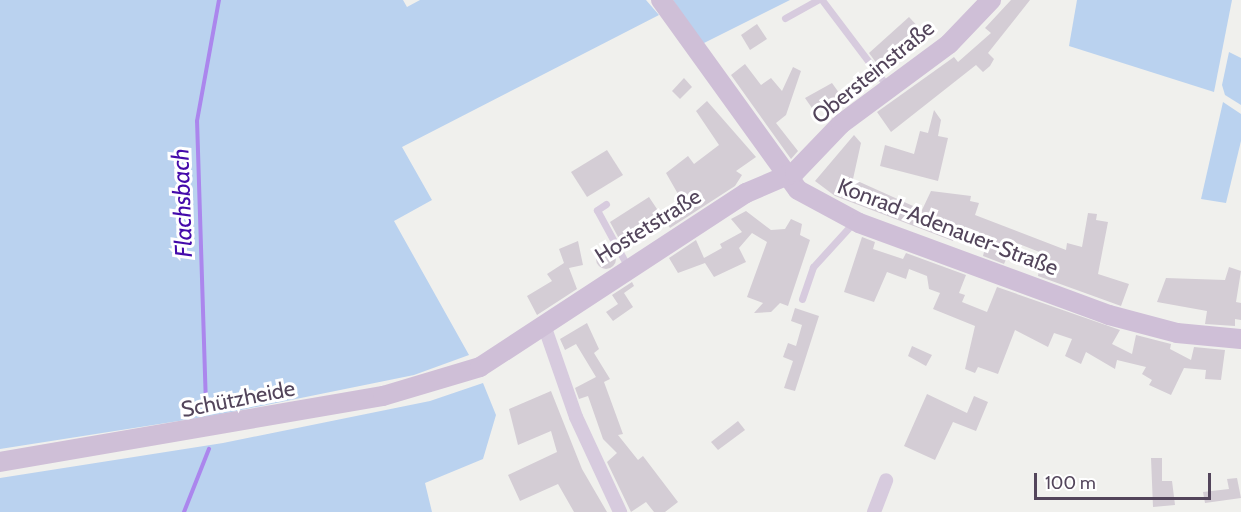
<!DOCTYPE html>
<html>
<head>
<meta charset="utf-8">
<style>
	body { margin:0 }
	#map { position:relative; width:1241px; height:512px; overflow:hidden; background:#f0f0ed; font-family:Cabin,sans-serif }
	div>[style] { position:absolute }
	.green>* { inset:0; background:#bad2ef }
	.stream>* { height:4px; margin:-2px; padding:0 2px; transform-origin:2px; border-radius:2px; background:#ab86ed }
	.building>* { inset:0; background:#d4cdd5 }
	.round { border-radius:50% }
	.lane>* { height:7px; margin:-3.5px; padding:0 3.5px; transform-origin:3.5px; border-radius:3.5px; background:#d7cbde }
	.street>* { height:14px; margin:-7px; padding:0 7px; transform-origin:7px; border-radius:7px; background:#d7cbde }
	.secondary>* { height:20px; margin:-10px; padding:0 10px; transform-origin:10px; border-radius:10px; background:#cfbfd7 }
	span { translate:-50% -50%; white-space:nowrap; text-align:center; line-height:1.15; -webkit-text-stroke:6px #fff; paint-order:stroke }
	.street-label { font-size:22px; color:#53455b }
	.water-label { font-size:24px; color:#440aaa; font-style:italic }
	.scale { position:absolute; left:1034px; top:473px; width:177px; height:27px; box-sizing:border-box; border:3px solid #53455b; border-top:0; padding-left:8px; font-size:18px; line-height:21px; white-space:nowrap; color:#53455b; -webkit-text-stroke:4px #fff; paint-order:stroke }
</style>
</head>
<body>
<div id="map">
	<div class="green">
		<i style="clip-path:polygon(0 0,403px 0,407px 7px,420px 0,646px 0,659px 15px,402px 147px,432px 200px,394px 221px,469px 355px,414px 375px,217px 415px,0 449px)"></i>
		<i style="clip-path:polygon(673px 0,790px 0,702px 44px)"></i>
		<i style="clip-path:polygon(1077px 0,1232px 0,1214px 92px,1069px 46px)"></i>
		<i style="clip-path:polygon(1229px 52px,1241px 58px,1241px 105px,1225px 95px,1222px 85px)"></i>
		<i style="clip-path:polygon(1223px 102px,1241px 114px,1241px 141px,1226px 203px,1201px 199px)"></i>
		<i style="clip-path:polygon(483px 383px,496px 415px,483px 459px,425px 483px,432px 512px,0 512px,0 478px,223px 443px,430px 401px)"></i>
	</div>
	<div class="stream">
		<i style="left:206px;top:406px;width:285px;rotate:-91.8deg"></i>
		<i style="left:197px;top:121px;width:123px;rotate:-79.7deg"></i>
		<i style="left:184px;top:512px;width:68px;rotate:-68.4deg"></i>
	</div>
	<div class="building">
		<i style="clip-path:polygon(1011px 0,1030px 0,988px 53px,994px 59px,990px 66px,983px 72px,976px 65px,891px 132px,877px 112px,954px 57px,958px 62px,991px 33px,985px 28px)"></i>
		<i style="clip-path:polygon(909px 17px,922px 31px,880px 68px,869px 53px)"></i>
		<i style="clip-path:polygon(757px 24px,767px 39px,750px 50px,741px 35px)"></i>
		<i style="clip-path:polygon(745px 64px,761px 85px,771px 78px,782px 91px,793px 67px,801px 71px,786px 115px,776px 123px,798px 151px,791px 159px,731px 75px)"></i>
		<i style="clip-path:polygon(684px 78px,692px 87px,680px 99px,672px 91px)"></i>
		<i style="clip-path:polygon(832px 83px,842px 97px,814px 111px,805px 98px)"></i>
		<i style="clip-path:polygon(707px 101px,756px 157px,736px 171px,742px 175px,735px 186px,670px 228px,666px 222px,624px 248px,610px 222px,649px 197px,659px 212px,682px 201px,666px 173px,688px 156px,694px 164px,719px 145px,696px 111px)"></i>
		<i style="clip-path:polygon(934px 110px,941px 120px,938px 136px,948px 138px,938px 181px,880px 166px,885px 145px,914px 154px,920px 131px,928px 133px)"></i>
		<i style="clip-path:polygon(854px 135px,861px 143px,853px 179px,922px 210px,931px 191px,971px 196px,970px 201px,979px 203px,975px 215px,1066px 250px,1067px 243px,1082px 247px,1088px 213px,1097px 214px,1096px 220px,1108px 222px,1098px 274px,1129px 284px,1121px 306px,1038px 276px,1042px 253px,1014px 242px,1004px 264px,983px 256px,987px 240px,956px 231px,953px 241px,835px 196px,815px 181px)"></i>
		<i style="clip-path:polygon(607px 150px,623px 175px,587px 197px,571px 172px)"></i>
		<i style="clip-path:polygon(746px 211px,771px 230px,785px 229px,791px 219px,802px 224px,800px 235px,810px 240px,788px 306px,780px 303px,771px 312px,754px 313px,763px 303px,747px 297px,767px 242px,752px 233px,739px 248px,746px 262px,714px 277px,705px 263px,678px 273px,669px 258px,696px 240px,704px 258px,722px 248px,720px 244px,742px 232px,731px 219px)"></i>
		<i style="clip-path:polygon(862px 237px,875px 242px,873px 249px,903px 259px,906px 253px,966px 275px,959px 293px,965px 295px,962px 302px,987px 312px,997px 287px,1120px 330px,1112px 344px,1132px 354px,1136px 335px,1171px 344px,1170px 349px,1191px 360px,1194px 347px,1225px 350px,1221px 380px,1205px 379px,1206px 370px,1184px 368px,1171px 395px,1149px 385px,1152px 380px,1142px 374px,1146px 367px,1117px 360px,1115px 369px,1086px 352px,1081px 364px,1065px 356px,1072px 339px,1054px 333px,1048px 347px,1015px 330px,998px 374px,978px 367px,975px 373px,965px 369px,975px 326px,933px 309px,940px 293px,929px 289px,927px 276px,909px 269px,906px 279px,887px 272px,874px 302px,844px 292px)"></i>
		<i style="clip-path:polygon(578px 241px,583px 265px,569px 268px,577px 289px,537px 315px,527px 296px,552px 281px,547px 274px,564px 263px,559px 249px)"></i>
		<i class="round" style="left:596px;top:249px;width:20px;height:20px"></i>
		<i style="clip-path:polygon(1229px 267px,1241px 271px,1236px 302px,1241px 303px,1241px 320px,1235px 319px,1235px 326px,1205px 324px,1207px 311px,1157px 302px,1166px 278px,1225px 280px)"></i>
		<i style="clip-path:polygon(632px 282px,634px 286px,624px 293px,633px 307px,613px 321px,606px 312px,618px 304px,612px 295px)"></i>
		<i style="clip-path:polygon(795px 308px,819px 316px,795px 391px,784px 388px,793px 361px,783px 357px,788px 343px,796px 346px,802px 325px,791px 321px)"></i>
		<i style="clip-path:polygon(587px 323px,599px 349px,594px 353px,610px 379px,604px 382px,623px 434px,618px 435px,638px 460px,643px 456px,678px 502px,665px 512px,654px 512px,646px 502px,631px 512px,607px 462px,617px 453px,603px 439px,588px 396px,579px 399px,575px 388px,596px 377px,576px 344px,565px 350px,560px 339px)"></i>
		<i style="clip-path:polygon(912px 346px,932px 355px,926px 366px,908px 356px)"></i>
		<i style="clip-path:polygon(551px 391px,582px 469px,607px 512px,574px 512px,558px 484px,520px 501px,508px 475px,557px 452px,551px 431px,518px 445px,509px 409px)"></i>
		<i style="clip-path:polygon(927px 394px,967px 413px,974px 396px,988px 402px,976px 431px,953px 422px,935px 460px,904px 446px)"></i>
		<i style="clip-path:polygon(738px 421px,745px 430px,718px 450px,711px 442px)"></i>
		<i style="clip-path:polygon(1151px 458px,1162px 458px,1162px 481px,1172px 481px,1175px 505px,1153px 507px)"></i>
		<i style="clip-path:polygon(1237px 478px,1241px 498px,1205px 503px,1203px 492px,1229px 489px,1227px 479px)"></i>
	</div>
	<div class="lane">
		<i style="left:822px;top:0;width:108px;rotate:52.9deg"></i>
		<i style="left:785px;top:18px;width:37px;rotate:-29deg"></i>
		<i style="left:606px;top:204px;width:11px;rotate:146deg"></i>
		<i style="left:597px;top:210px;width:65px;rotate:61.5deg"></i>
		<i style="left:802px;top:299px;width:34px;rotate:-71deg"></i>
		<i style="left:813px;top:267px;width:59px;rotate:-47.7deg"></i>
	</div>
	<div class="street">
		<i style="left:545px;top:328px;width:94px;rotate:70.8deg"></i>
		<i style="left:576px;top:417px;width:105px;rotate:65.1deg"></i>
		<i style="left:874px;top:512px;width:34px;rotate:-69deg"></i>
	</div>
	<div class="secondary">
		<i style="left:661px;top:0;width:234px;rotate:54.2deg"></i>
		<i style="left:798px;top:190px;width:69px;rotate:28.4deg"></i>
		<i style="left:859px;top:223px;width:266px;rotate:20.2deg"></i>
		<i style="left:1109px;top:315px;width:70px;rotate:14.8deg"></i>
		<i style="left:1177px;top:333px;width:64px;rotate:5.4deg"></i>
		<i style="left:0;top:462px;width:389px;rotate:-9.8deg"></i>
		<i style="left:383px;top:396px;width:101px;rotate:-16.6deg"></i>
		<i style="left:480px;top:367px;width:318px;rotate:-33.2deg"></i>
		<i style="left:746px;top:193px;width:53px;rotate:-23.2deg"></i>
		<i style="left:795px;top:172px;width:66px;rotate:-46.2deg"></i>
		<i style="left:841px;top:124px;width:134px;rotate:-36.5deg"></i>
		<i style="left:949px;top:44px;width:61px;rotate:-46.3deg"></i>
	</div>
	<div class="street-label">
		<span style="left:873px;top:72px;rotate:-39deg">Obersteinstraße</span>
		<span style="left:648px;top:226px;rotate:-32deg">Hostetstraße</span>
		<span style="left:948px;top:227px;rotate:21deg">Konrad-Adenauer-Straße</span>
		<span style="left:238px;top:399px;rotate:-11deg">Schützheide</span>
	</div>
	<div class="water-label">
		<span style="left:182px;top:203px;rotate:-92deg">Flachsbach</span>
	</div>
	<div class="scale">100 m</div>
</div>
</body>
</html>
